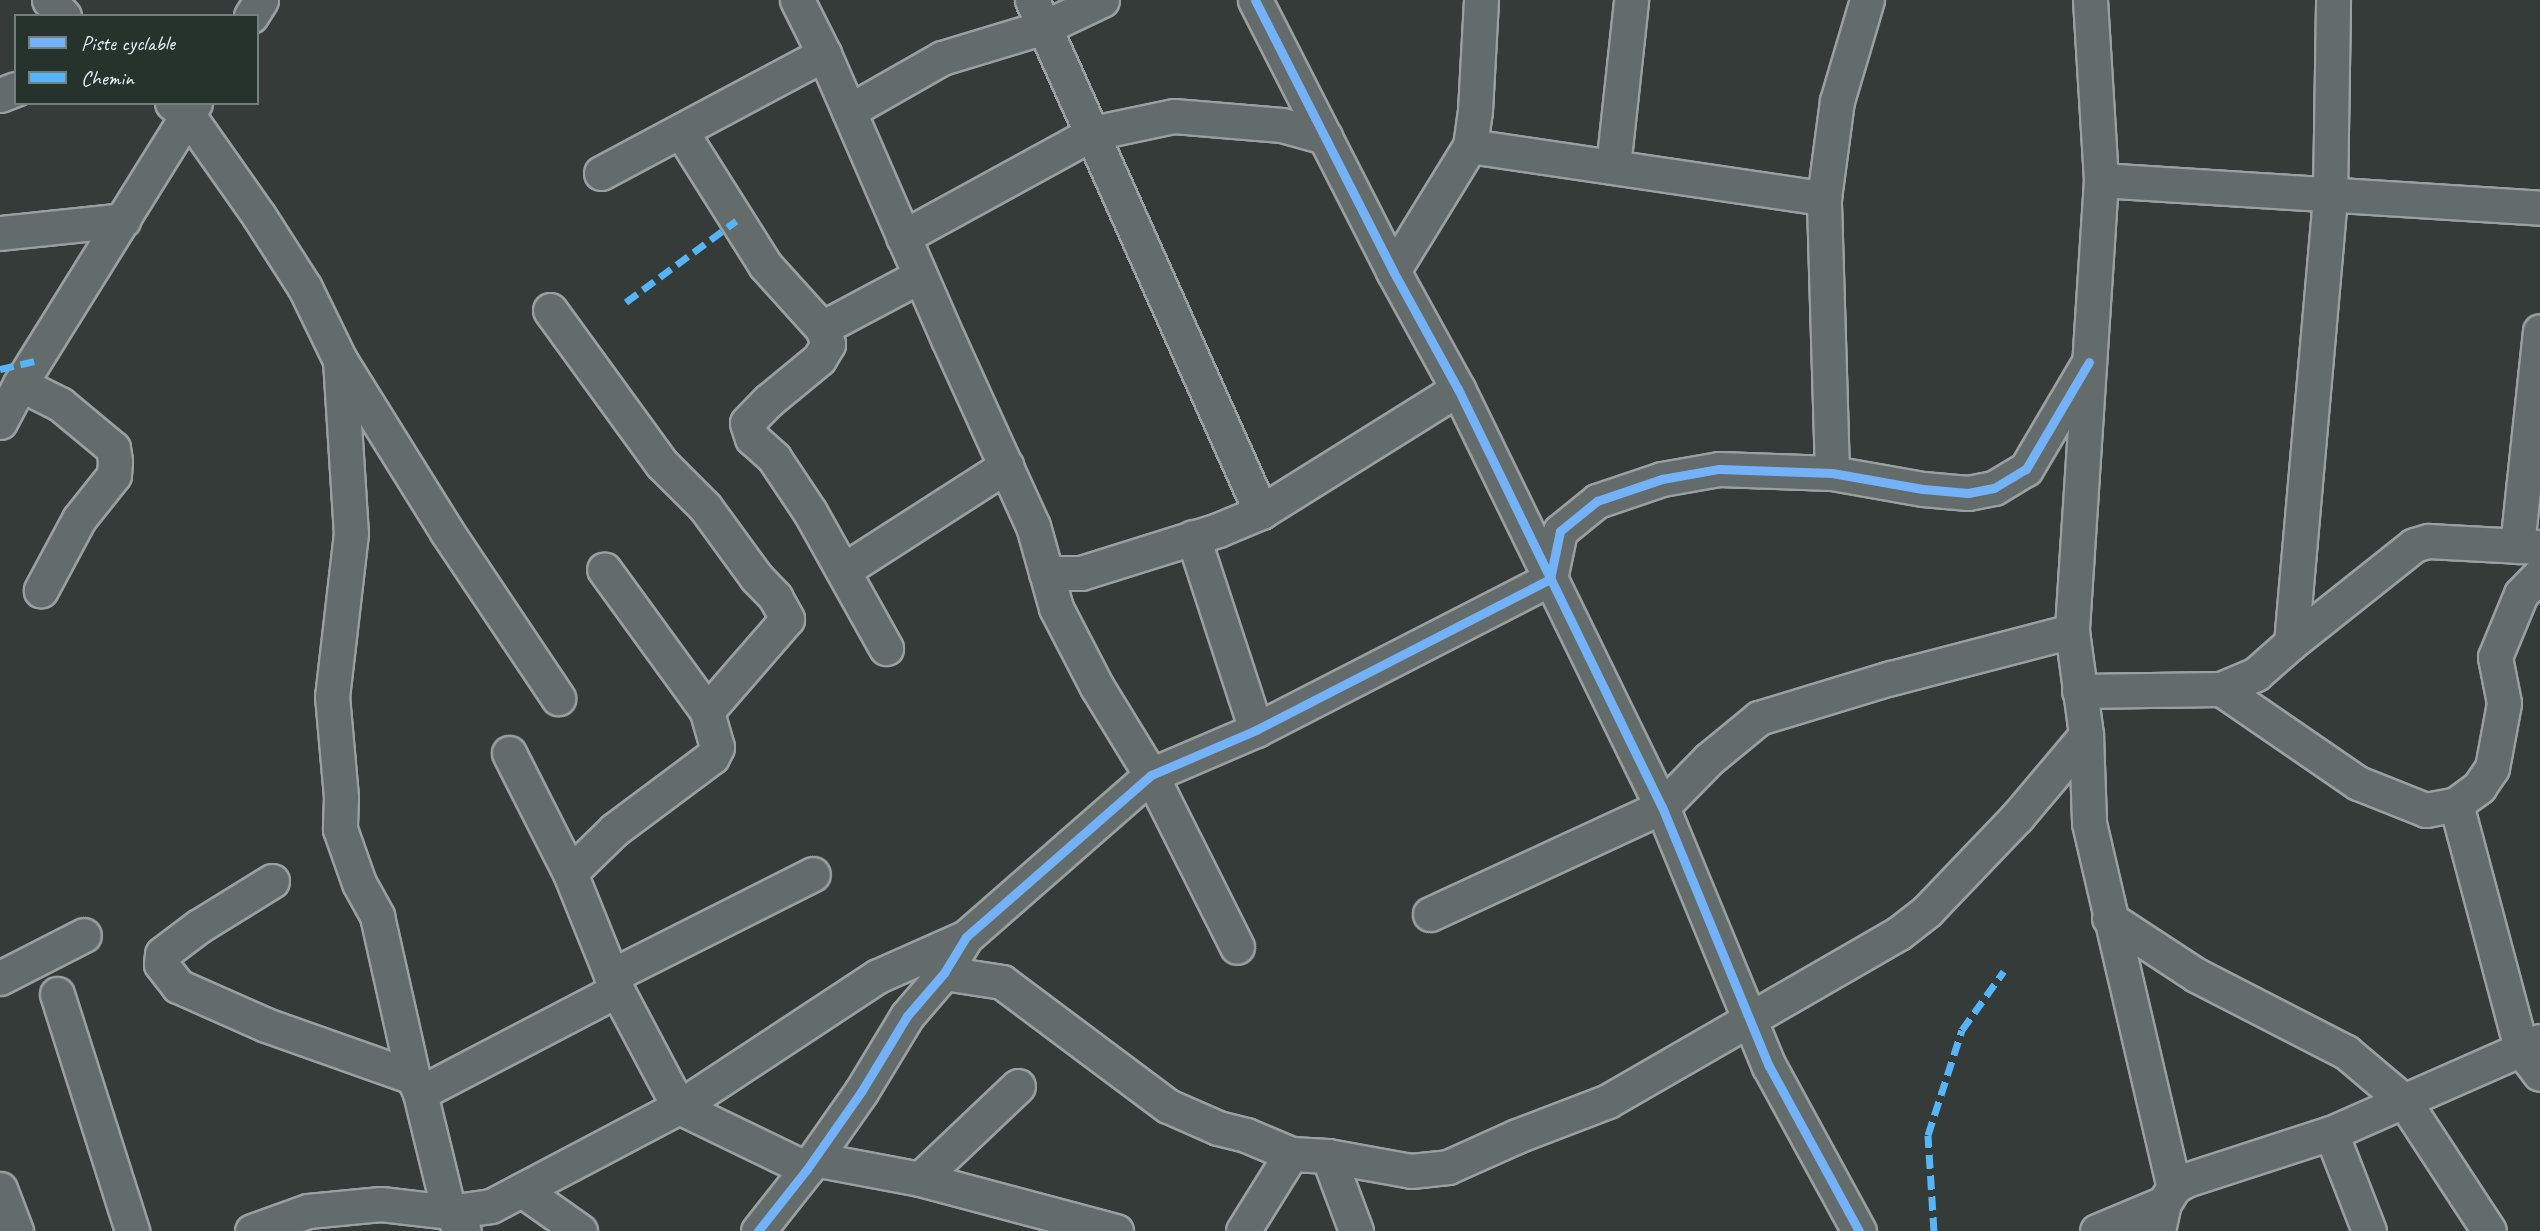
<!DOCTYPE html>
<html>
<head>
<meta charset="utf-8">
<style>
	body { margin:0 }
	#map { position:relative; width:2540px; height:1231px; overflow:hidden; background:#353b38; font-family:Caveat,sans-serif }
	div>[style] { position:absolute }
	.roads { filter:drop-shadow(2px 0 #9a9f9f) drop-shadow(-2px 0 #9a9f9f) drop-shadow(0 2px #9a9f9f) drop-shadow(0 -2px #9a9f9f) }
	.minor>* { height:33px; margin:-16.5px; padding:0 16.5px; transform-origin:16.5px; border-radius:16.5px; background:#646b6b }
	.quiet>* { height:7px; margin-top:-3.5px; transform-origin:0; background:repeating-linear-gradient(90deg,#56b5f8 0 14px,transparent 0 21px) }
	.cycleway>* { height:9px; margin:-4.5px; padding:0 4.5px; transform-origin:4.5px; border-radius:4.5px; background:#73b2f8 }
	span { translate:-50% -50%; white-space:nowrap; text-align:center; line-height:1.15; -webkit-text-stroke:6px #26332d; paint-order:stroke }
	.legend { position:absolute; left:14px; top:14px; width:245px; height:91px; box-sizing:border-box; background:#26332d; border:2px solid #747f7e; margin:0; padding:9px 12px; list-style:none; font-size:21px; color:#e8f1f8 }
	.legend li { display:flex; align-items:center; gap:14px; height:35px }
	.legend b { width:35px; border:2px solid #747f7e }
</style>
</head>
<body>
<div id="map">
	<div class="roads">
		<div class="minor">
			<i style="left:49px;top:0;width:22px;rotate:47deg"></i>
			<i style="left:797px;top:0;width:60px;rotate:63.4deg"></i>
			<i style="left:824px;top:54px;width:311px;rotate:66.5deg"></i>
			<i style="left:948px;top:339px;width:205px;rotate:65.6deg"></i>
			<i style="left:1033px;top:526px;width:85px;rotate:74.3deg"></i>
			<i style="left:1056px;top:608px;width:89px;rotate:62.6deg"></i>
			<i style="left:1097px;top:687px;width:103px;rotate:58.5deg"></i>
			<i style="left:1151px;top:775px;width:192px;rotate:63.4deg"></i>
			<i style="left:1032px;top:0;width:561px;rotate:65.9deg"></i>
			<i style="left:1255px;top:0;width:304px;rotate:63deg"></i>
			<i style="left:1393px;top:271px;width:135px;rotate:61.2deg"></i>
			<i style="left:1458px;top:389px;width:465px;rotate:64deg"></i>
			<i style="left:1662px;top:807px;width:280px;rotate:67.6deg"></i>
			<i style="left:1769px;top:1066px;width:188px;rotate:61.4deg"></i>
			<i style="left:2090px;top:0;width:180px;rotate:86.5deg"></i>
			<i style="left:2101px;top:180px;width:452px;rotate:93.7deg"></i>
			<i style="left:2072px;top:631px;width:105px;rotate:82.3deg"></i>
			<i style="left:2086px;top:735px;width:88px;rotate:88deg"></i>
			<i style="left:2089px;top:823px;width:374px;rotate:76.9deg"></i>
			<i style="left:251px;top:16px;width:19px;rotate:-58deg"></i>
			<i style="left:0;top:95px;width:17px;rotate:-21deg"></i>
			<i style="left:172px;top:103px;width:20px;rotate:37deg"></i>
			<i style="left:188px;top:115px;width:123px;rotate:54.9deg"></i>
			<i style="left:259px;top:216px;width:85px;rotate:57.4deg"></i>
			<i style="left:305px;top:288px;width:80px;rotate:64.1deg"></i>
			<i style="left:340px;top:360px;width:203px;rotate:58.1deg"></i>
			<i style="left:447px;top:532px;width:200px;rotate:56.2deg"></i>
			<i style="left:849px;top:111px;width:107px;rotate:-29.7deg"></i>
			<i style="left:942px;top:58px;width:108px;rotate:-16.8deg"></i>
			<i style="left:1045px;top:27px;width:63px;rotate:-25.3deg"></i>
			<i style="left:682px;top:133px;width:156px;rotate:57.8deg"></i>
			<i style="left:765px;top:265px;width:85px;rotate:47.9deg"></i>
			<i style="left:822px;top:328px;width:111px;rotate:-28deg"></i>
			<i style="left:1470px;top:146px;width:358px;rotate:8.4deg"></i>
			<i style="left:1613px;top:167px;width:168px;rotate:-83.8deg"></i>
			<i style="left:601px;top:173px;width:253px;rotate:-28.1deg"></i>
			<i style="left:2101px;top:180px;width:440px;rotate:3.6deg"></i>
			<i style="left:0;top:233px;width:124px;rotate:-6deg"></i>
			<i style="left:903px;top:237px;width:217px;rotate:-28.7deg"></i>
			<i style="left:1093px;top:133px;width:83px;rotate:-11.9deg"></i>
			<i style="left:1174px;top:116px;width:108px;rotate:4.8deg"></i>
			<i style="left:1282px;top:125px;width:45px;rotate:15.6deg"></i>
			<i style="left:1393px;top:271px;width:147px;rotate:-58.4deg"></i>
			<i style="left:1470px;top:146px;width:35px;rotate:-82deg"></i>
			<i style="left:1475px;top:111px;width:111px;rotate:-86.9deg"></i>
			<i style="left:550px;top:310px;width:190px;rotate:54deg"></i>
			<i style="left:662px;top:464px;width:61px;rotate:45deg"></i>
			<i style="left:705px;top:507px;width:87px;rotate:53.9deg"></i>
			<i style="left:756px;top:577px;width:28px;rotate:46deg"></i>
			<i style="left:775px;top:597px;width:25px;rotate:61deg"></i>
			<i style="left:787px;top:619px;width:122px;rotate:131deg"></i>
			<i style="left:822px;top:328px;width:17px;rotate:69deg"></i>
			<i style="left:828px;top:344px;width:17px;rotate:121deg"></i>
			<i style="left:819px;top:359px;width:66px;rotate:140.5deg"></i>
			<i style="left:768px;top:401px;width:30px;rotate:134deg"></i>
			<i style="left:747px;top:423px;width:16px;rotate:72deg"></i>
			<i style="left:752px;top:438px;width:30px;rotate:42deg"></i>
			<i style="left:774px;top:458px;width:65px;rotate:56.3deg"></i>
			<i style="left:810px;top:512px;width:156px;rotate:60.8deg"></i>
			<i style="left:340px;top:360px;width:173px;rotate:86.4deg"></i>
			<i style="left:351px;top:533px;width:164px;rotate:96.6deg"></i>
			<i style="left:332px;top:696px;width:101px;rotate:84.9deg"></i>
			<i style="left:341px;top:797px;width:32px;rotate:92deg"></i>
			<i style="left:340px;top:829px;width:57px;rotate:70.6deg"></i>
			<i style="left:359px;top:883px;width:38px;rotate:61deg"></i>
			<i style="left:377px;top:916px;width:165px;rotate:77.4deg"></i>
			<i style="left:413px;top:1077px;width:17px;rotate:66deg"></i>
			<i style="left:420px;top:1093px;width:122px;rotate:76.3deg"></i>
			<i style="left:449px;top:1212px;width:24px;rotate:52deg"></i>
			<i style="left:20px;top:384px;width:45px;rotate:26.6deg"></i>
			<i style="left:60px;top:404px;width:69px;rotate:39.7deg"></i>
			<i style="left:113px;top:448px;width:13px;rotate:81deg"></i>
			<i style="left:115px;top:461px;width:14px;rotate:94deg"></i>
			<i style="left:114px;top:475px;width:56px;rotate:128.5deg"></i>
			<i style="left:79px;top:519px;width:81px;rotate:118.2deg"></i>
			<i style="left:0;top:422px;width:43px;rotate:-62.2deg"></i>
			<i style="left:20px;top:384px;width:331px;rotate:-58.1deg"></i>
			<i style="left:1832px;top:473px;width:275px;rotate:-91.7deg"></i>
			<i style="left:1824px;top:198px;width:98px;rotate:-82.4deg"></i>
			<i style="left:1837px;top:101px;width:105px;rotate:-73.5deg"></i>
			<i style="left:1193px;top:537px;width:203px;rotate:71.9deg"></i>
			<i style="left:2517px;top:546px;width:216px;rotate:-83.9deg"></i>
			<i style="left:844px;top:570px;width:193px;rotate:-32.7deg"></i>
			<i style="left:1046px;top:573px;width:35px"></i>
			<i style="left:1081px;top:573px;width:144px;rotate:-17.4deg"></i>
			<i style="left:1218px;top:530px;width:47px;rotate:-22.7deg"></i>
			<i style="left:1261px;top:512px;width:232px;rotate:-32deg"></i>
			<i style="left:2291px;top:643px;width:157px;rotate:-38.5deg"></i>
			<i style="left:2414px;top:545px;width:15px;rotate:-16deg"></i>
			<i style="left:2428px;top:541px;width:112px;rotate:3.1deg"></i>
			<i style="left:2221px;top:689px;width:166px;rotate:34.5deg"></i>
			<i style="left:2358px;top:783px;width:73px;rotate:21.7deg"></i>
			<i style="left:2426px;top:810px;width:31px;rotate:-11deg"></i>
			<i style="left:2456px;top:804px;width:29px;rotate:-36deg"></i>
			<i style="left:2479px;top:787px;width:23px;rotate:-56deg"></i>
			<i style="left:2492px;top:768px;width:66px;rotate:-79.5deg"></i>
			<i style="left:2504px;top:703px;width:47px;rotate:-101.1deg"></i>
			<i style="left:2495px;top:657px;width:68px;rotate:-67.6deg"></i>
			<i style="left:2521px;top:594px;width:28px;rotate:-46deg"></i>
			<i style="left:2079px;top:691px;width:142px;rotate:-0.8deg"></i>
			<i style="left:2221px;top:689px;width:38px;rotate:-23deg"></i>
			<i style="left:2256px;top:674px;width:47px;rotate:-41.5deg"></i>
			<i style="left:2291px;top:643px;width:450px;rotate:-85deg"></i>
			<i style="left:2330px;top:195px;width:195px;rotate:-89.1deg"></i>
			<i style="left:509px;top:753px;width:135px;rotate:63.1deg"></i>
			<i style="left:570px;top:873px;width:126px;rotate:68.1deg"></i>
			<i style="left:617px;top:990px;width:132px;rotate:62.1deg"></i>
			<i style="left:679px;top:1107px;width:238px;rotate:-33.4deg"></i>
			<i style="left:878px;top:976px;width:96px;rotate:-23.9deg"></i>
			<i style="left:2456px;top:804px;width:253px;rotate:75.1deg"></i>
			<i style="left:2521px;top:1049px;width:31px;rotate:53deg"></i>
			<i style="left:570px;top:873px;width:62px;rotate:-44.3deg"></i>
			<i style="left:614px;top:830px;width:122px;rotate:-36.7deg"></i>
			<i style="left:712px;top:757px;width:11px;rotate:-63deg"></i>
			<i style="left:717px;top:747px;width:37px;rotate:-106deg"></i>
			<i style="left:707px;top:711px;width:175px;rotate:-126deg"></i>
			<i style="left:272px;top:881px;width:86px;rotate:148.3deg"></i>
			<i style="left:199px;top:926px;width:46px;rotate:142.9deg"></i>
			<i style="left:162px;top:954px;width:10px;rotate:96deg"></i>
			<i style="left:161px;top:964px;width:28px;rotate:52deg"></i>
			<i style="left:178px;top:986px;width:96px;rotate:23.9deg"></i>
			<i style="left:266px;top:1025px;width:156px;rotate:19.5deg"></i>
			<i style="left:1430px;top:914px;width:255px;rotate:-24.8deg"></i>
			<i style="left:1662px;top:807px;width:67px;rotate:-45.6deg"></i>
			<i style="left:1709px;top:759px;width:65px;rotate:-39.4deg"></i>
			<i style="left:1759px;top:718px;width:138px;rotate:-16.9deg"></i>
			<i style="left:1891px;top:678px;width:187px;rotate:-14.6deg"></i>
			<i style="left:2109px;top:918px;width:104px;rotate:33.2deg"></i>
			<i style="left:2196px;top:975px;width:169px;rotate:27.2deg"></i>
			<i style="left:2346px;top:1052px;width:76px;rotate:40.2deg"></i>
			<i style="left:2404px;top:1101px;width:155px;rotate:56.8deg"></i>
			<i style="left:944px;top:973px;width:59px;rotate:8.8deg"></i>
			<i style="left:1002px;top:982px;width:207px;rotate:36.8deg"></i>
			<i style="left:1168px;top:1106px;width:55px;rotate:23.7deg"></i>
			<i style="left:1218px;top:1128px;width:29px;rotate:14deg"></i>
			<i style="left:1246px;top:1135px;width:49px;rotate:22.9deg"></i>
			<i style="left:1291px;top:1154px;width:37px;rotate:3deg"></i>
			<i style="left:1328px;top:1156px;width:84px;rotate:10.2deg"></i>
			<i style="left:1411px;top:1171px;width:37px;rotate:-6deg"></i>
			<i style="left:1448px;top:1167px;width:76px;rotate:-24.2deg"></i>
			<i style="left:1517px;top:1136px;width:97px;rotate:-21deg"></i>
			<i style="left:1608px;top:1101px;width:336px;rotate:-30deg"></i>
			<i style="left:1899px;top:933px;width:37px;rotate:-38deg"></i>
			<i style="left:1928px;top:910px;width:129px;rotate:-46.3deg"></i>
			<i style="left:2017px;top:817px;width:107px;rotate:-49.9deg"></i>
			<i style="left:611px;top:976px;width:226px;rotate:-26.8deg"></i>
			<i style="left:0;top:978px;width:94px;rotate:-27.1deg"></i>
			<i style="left:57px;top:994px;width:249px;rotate:72.4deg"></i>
			<i style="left:420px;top:1093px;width:222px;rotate:-27.6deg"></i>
			<i style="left:2331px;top:1133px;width:105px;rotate:68.8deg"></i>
			<i style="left:1328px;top:1156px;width:80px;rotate:69.5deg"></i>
			<i style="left:814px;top:1159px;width:108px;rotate:10.7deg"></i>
			<i style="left:920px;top:1179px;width:203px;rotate:14.9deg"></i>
			<i style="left:920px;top:1179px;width:135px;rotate:-43.5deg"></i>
			<i style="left:0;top:1189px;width:45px;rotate:69.1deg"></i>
			<i style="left:522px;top:1190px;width:71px;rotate:35.3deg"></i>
			<i style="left:252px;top:1231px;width:59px;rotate:-19.7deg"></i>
			<i style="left:308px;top:1211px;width:73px;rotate:-5.5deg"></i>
			<i style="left:381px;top:1204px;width:68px;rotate:6.7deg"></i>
			<i style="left:449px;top:1212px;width:42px;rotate:-8.1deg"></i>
			<i style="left:491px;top:1206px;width:212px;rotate:-27.8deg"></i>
			<i style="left:679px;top:1107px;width:142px;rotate:25.8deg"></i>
			<i style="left:758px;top:1231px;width:79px;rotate:-51.7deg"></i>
			<i style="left:807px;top:1169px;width:94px;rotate:-55deg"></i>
			<i style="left:861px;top:1092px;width:89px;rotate:-58.8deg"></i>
			<i style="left:907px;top:1016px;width:57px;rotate:-49.3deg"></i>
			<i style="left:944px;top:973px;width:42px;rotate:-58.6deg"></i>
			<i style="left:966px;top:937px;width:246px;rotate:-41.2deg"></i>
			<i style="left:1151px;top:775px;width:114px;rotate:-23.2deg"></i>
			<i style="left:1256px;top:730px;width:331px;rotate:-27.2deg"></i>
			<i style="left:1550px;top:579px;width:49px;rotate:-78.2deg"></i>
			<i style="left:1560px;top:531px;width:48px;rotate:-39deg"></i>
			<i style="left:1597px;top:501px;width:69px;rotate:-18.7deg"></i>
			<i style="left:1662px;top:479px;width:58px;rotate:-10deg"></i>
			<i style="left:1719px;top:469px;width:113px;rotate:2deg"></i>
			<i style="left:1832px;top:473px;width:92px;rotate:10deg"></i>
			<i style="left:1923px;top:489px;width:45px;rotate:5.1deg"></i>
			<i style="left:1968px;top:493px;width:26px;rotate:-11deg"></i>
			<i style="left:1994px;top:488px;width:37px;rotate:-31deg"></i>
			<i style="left:2026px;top:469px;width:124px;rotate:-59.5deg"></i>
			<i style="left:1243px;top:1231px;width:91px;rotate:-58.1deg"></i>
			<i style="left:2097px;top:1231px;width:73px;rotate:-22.7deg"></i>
			<i style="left:2158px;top:1231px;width:29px;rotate:-78deg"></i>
			<i style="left:2164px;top:1203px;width:19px;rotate:-58deg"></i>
			<i style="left:2174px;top:1187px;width:14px;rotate:-30deg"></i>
			<i style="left:2186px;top:1180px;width:152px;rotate:-18deg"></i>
			<i style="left:2331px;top:1133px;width:228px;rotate:-23.8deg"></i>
		</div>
	</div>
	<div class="quiet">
		<i style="left:626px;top:302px;width:137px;rotate:-36.4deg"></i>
		<i style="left:0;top:369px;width:35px;rotate:-13deg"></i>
		<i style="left:1934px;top:1231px;width:96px;rotate:-93.6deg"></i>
		<i style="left:1928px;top:1135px;width:110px;rotate:-72.1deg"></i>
		<i style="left:1962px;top:1030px;width:72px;rotate:-54.6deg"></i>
	</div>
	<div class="cycleway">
		<i style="left:1255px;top:0;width:304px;rotate:63deg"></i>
		<i style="left:1393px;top:271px;width:135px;rotate:61.2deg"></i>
		<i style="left:1458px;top:389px;width:465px;rotate:64deg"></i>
		<i style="left:1662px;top:807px;width:280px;rotate:67.6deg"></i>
		<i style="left:1769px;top:1066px;width:188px;rotate:61.4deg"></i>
		<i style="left:758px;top:1231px;width:79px;rotate:-51.7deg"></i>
		<i style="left:807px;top:1169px;width:94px;rotate:-55deg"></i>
		<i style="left:861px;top:1092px;width:89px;rotate:-58.8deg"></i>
		<i style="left:907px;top:1016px;width:57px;rotate:-49.3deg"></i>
		<i style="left:944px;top:973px;width:42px;rotate:-58.6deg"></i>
		<i style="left:966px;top:937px;width:246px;rotate:-41.2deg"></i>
		<i style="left:1151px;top:775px;width:114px;rotate:-23.2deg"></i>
		<i style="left:1256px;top:730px;width:331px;rotate:-27.2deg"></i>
		<i style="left:1550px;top:579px;width:49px;rotate:-78.2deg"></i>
		<i style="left:1560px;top:531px;width:48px;rotate:-39deg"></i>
		<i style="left:1597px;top:501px;width:69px;rotate:-18.7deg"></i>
		<i style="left:1662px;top:479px;width:58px;rotate:-10deg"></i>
		<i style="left:1719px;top:469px;width:113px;rotate:2deg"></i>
		<i style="left:1832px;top:473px;width:92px;rotate:10deg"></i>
		<i style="left:1923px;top:489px;width:45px;rotate:5.1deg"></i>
		<i style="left:1968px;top:493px;width:26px;rotate:-11deg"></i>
		<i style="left:1994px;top:488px;width:37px;rotate:-31deg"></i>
		<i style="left:2026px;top:469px;width:124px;rotate:-59.5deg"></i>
	</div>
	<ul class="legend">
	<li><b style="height:9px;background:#73b2f8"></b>Piste cyclable</li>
	<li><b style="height:9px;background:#56b5f8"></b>Chemin</li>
	</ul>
</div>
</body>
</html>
